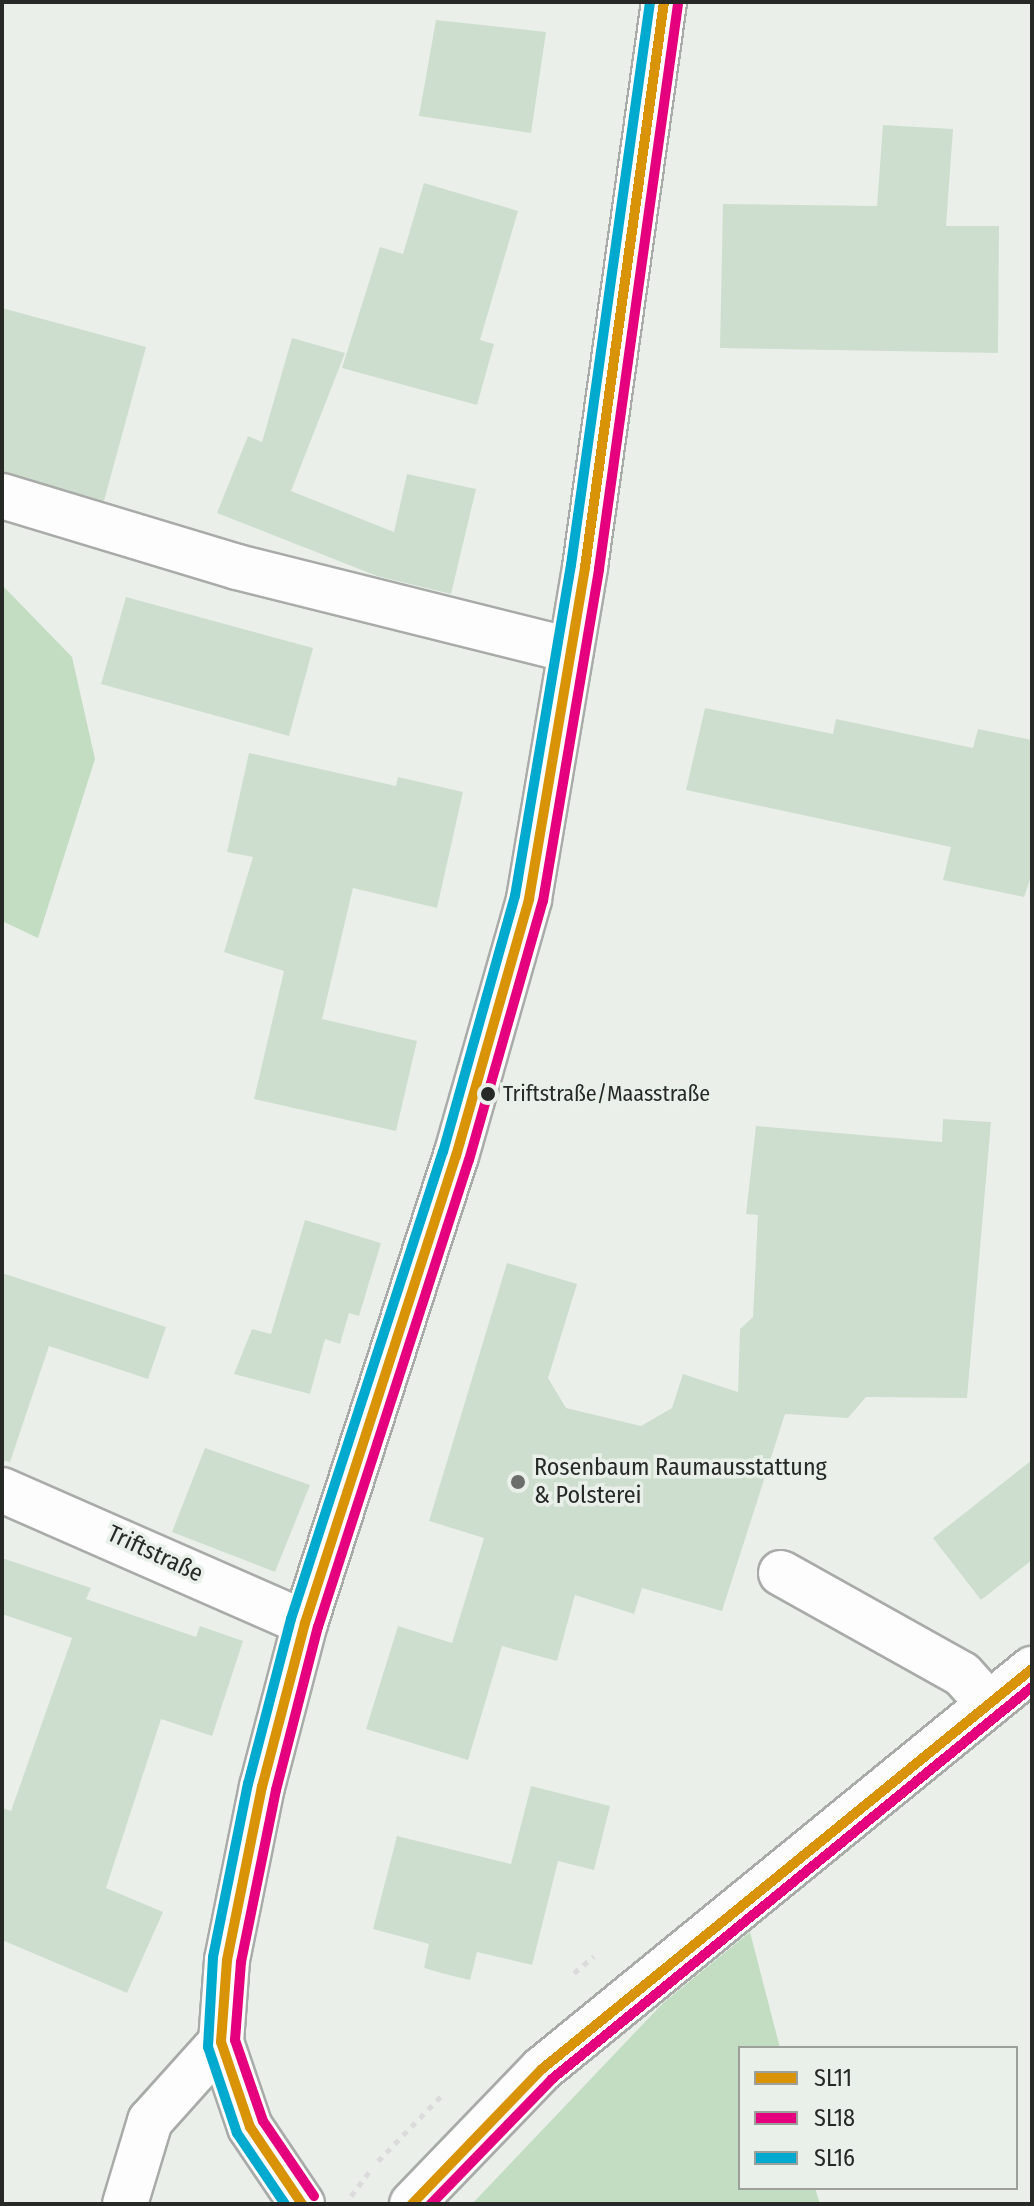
<!DOCTYPE html>
<html>
<head>
<meta charset="utf-8">
<style>
	body { margin:0 }
	#map { position:relative; width:1034px; height:2206px; overflow:hidden; background:#eaefea; font-family:"Fira Sans Condensed",sans-serif }
	div>[style] { position:absolute }
	.green>* { inset:0; background:#c3ddc2 }
	.building>* { inset:0; background:#cedece }
	.path>* { height:5px; margin-top:-2.5px; transform-origin:0; background:repeating-linear-gradient(90deg,#dbdbdb 0 6px,transparent 0 12px) }
	.roads { filter:drop-shadow(2px 0 #a8aba8) drop-shadow(-2px 0 #a8aba8) drop-shadow(0 2px #a8aba8) drop-shadow(0 -2px #a8aba8) }
	.minor>* { height:44px; margin:-22px; padding:0 22px; transform-origin:22px; border-radius:22px; background:#fcfdfc }
	.bus-1>* { height:10px; margin:-5px; padding:0 5px; transform-origin:5px; border-radius:5px; background:#d89306 }
	.bus-2>* { height:10px; margin:-5px; padding:0 5px; transform-origin:5px; border-radius:5px; background:#e5007d }
	.bus-3>* { height:10px; margin:-5px; padding:0 5px; transform-origin:5px; border-radius:5px; background:#00a9ce }
	.dots>* { width:22px; height:22px; translate:-50% -50%; box-sizing:border-box; border:4px solid #e9f0e9; border-radius:50% }
	span { translate:-50% -50%; white-space:nowrap; text-align:center; line-height:1.15; -webkit-text-stroke:7px #e9f0e9; paint-order:stroke }
	.bus-label { font-size:22px; color:#272927 }
	.left { translate:0 -50%; text-align:left }
	.poi-label { font-size:24px; color:#272927 }
	.street-label { font-size:24px; color:#272927 }
	.frame { position:absolute; inset:0; border:4px solid #272927; pointer-events:none }
	.legend { position:absolute; left:738px; top:2046px; width:280px; height:144px; box-sizing:border-box; background:#e9f0e9; border:2px solid #9ba09b; margin:0; padding:10px 14px; list-style:none; font-size:24px; color:#272927 }
	.legend li { display:flex; align-items:center; gap:16px; height:40px }
	.legend b { width:40px; border:2px solid #9ba09b }
</style>
</head>
<body>
<div id="map">
	<div class="green">
		<i style="clip-path:polygon(2px 585px,72px 657px,95px 759px,38px 938px,2px 921px)"></i>
		<i style="clip-path:polygon(750px 1932px,780px 2048px,740px 2048px,740px 2188px,815px 2188px,820px 2204px,472px 2204px,663px 2003px)"></i>
	</div>
	<div class="building">
		<i style="clip-path:polygon(436px 20px,546px 32px,531px 133px,419px 116px)"></i>
		<i style="clip-path:polygon(883px 125px,953px 129px,946px 226px,999px 226px,998px 353px,720px 348px,723px 204px,877px 206px)"></i>
		<i style="clip-path:polygon(424px 183px,518px 211px,480px 340px,494px 344px,477px 405px,342px 368px,380px 247px,403px 254px)"></i>
		<i style="clip-path:polygon(2px 308px,146px 347px,104px 501px,2px 472px)"></i>
		<i style="clip-path:polygon(292px 338px,345px 353px,291px 491px,394px 532px,407px 474px,476px 489px,451px 594px,377px 576px,217px 513px,248px 436px,262px 442px)"></i>
		<i style="clip-path:polygon(126px 597px,313px 648px,289px 736px,101px 684px)"></i>
		<i style="clip-path:polygon(705px 708px,833px 734px,836px 719px,973px 748px,978px 729px,1032px 740px,1032px 874px,1024px 897px,943px 880px,951px 847px,686px 790px)"></i>
		<i style="clip-path:polygon(249px 753px,396px 786px,398px 777px,463px 792px,437px 908px,353px 888px,322px 1019px,417px 1041px,396px 1131px,254px 1099px,284px 971px,224px 952px,253px 857px,227px 852px)"></i>
		<i style="clip-path:polygon(943px 1119px,991px 1122px,967px 1398px,866px 1397px,848px 1418px,785px 1414px,722px 1611px,642px 1588px,634px 1614px,575px 1595px,557px 1661px,502px 1646px,468px 1760px,366px 1729px,398px 1626px,452px 1643px,484px 1538px,429px 1521px,507px 1263px,577px 1284px,548px 1378px,566px 1408px,641px 1426px,672px 1408px,683px 1374px,738px 1392px,740px 1329px,753px 1317px,758px 1215px,746px 1214px,756px 1126px,942px 1142px)"></i>
		<i style="clip-path:polygon(305px 1220px,381px 1243px,359px 1316px,349px 1313px,340px 1344px,325px 1339px,310px 1394px,234px 1374px,252px 1329px,271px 1334px)"></i>
		<i style="clip-path:polygon(2px 1273px,166px 1327px,148px 1379px,49px 1346px,10px 1462px,2px 1460px)"></i>
		<i style="clip-path:polygon(205px 1448px,310px 1485px,275px 1572px,172px 1532px)"></i>
		<i style="clip-path:polygon(1032px 1460px,1032px 1560px,981px 1600px,933px 1538px)"></i>
		<i style="clip-path:polygon(2px 1558px,91px 1588px,86px 1599px,196px 1637px,200px 1626px,243px 1641px,212px 1736px,161px 1719px,106px 1888px,163px 1912px,127px 1993px,2px 1940px,2px 1808px,11px 1811px,72px 1638px,2px 1614px)"></i>
		<i style="clip-path:polygon(531px 1786px,610px 1806px,594px 1870px,558px 1861px,532px 1965px,477px 1952px,470px 1980px,445px 1974px,424px 1968px,429px 1944px,373px 1929px,397px 1836px,511px 1864px)"></i>
	</div>
	<div class="path">
		<i style="left:574px;top:1973px;width:26px;rotate:-40deg"></i>
		<i style="left:378px;top:2161px;width:93px;rotate:-45.9deg"></i>
		<i style="left:351px;top:2196px;width:30px;rotate:-53deg"></i>
	</div>
	<div class="roads">
		<div class="minor">
			<i style="left:2px;top:496px;width:245px;rotate:16.8deg"></i>
			<i style="left:237px;top:567px;width:344px;rotate:14deg"></i>
			<i style="left:2px;top:1490px;width:331px;rotate:23.7deg"></i>
			<i style="left:781px;top:1573px;width:207px;rotate:29.2deg"></i>
			<i style="left:962px;top:1674px;width:39px;rotate:48deg"></i>
			<i style="left:125px;top:2204px;width:87px;rotate:-73.2deg"></i>
			<i style="left:150px;top:2121px;width:106px;rotate:-48.1deg"></i>
			<i style="left:302px;top:2204px;width:93px;rotate:-124deg"></i>
			<i style="left:250px;top:2127px;width:90px;rotate:-108.8deg"></i>
			<i style="left:221px;top:2042px;width:82px;rotate:-85.8deg"></i>
			<i style="left:227px;top:1960px;width:177px;rotate:-78.6deg"></i>
			<i style="left:262px;top:1787px;width:170px;rotate:-75.3deg"></i>
			<i style="left:305px;top:1623px;width:491px;rotate:-72.1deg"></i>
			<i style="left:456px;top:1156px;width:267px;rotate:-74.1deg"></i>
			<i style="left:529px;top:899px;width:337px;rotate:-80.4deg"></i>
			<i style="left:585px;top:567px;width:570px;rotate:-82.04deg"></i>
			<i style="left:412px;top:2204px;width:187px;rotate:-46.1deg"></i>
			<i style="left:542px;top:2069px;width:633px;rotate:-39.23deg"></i>
		</div>
	</div>
	<div class="bus-1">
		<i style="left:302px;top:2204px;width:93px;rotate:-124deg"></i>
		<i style="left:250px;top:2127px;width:90px;rotate:-108.8deg"></i>
		<i style="left:221px;top:2042px;width:82px;rotate:-85.8deg"></i>
		<i style="left:227px;top:1960px;width:177px;rotate:-78.6deg"></i>
		<i style="left:262px;top:1787px;width:170px;rotate:-75.3deg"></i>
		<i style="left:305px;top:1623px;width:491px;rotate:-72.1deg"></i>
		<i style="left:456px;top:1156px;width:267px;rotate:-74.1deg"></i>
		<i style="left:529px;top:899px;width:337px;rotate:-80.4deg"></i>
		<i style="left:585px;top:567px;width:570px;rotate:-82.04deg"></i>
		<i style="left:412px;top:2204px;width:187px;rotate:-46.1deg"></i>
		<i style="left:542px;top:2069px;width:633px;rotate:-39.23deg"></i>
	</div>
	<div class="bus-2">
		<i style="left:314px;top:2196px;width:91px;rotate:-124.2deg"></i>
		<i style="left:263px;top:2121px;width:86px;rotate:-109.1deg"></i>
		<i style="left:235px;top:2040px;width:78px;rotate:-85.6deg"></i>
		<i style="left:241px;top:1962px;width:176px;rotate:-78.5deg"></i>
		<i style="left:276px;top:1790px;width:168px;rotate:-75.6deg"></i>
		<i style="left:318px;top:1627px;width:491px;rotate:-72.1deg"></i>
		<i style="left:469px;top:1160px;width:269px;rotate:-74.1deg"></i>
		<i style="left:543px;top:901px;width:337px;rotate:-80.4deg"></i>
		<i style="left:599px;top:569px;width:570px;rotate:-82.04deg"></i>
		<i style="left:431px;top:2204px;width:174px;rotate:-45.9deg"></i>
		<i style="left:552px;top:2079px;width:620px;rotate:-39.24deg"></i>
	</div>
	<div class="bus-3">
		<i style="left:285px;top:2204px;width:86px;rotate:-124.1deg"></i>
		<i style="left:237px;top:2133px;width:91px;rotate:-108.6deg"></i>
		<i style="left:208px;top:2047px;width:90px;rotate:-86.8deg"></i>
		<i style="left:213px;top:1957px;width:177px;rotate:-78.6deg"></i>
		<i style="left:248px;top:1784px;width:171px;rotate:-75.4deg"></i>
		<i style="left:291px;top:1619px;width:491px;rotate:-72deg"></i>
		<i style="left:443px;top:1152px;width:266px;rotate:-74.3deg"></i>
		<i style="left:515px;top:896px;width:336px;rotate:-80.4deg"></i>
		<i style="left:571px;top:565px;width:569px;rotate:-82.01deg"></i>
	</div>
	<div class="dots">
		<i style="left:488px;top:1094px;background:#272927"></i>
		<i style="left:518px;top:1482px;background:#6b6e6b"></i>
	</div>
	<div class="bus-label">
		<span class="left" style="left:503px;top:1094px">Triftstraße/Maasstraße</span>
	</div>
	<div class="poi-label">
		<span class="left" style="left:534px;top:1482px">Rosenbaum Raumausstattung<br>&amp; Polsterei</span>
	</div>
	<div class="street-label">
		<span style="left:155px;top:1554px;rotate:25deg">Triftstraße</span>
	</div>
	<div class="frame"></div>
	<ul class="legend">
	<li><b style="height:10px;background:#d89306"></b>SL11</li>
	<li><b style="height:10px;background:#e5007d"></b>SL18</li>
	<li><b style="height:10px;background:#00a9ce"></b>SL16</li>
	</ul>
</div>
</body>
</html>
